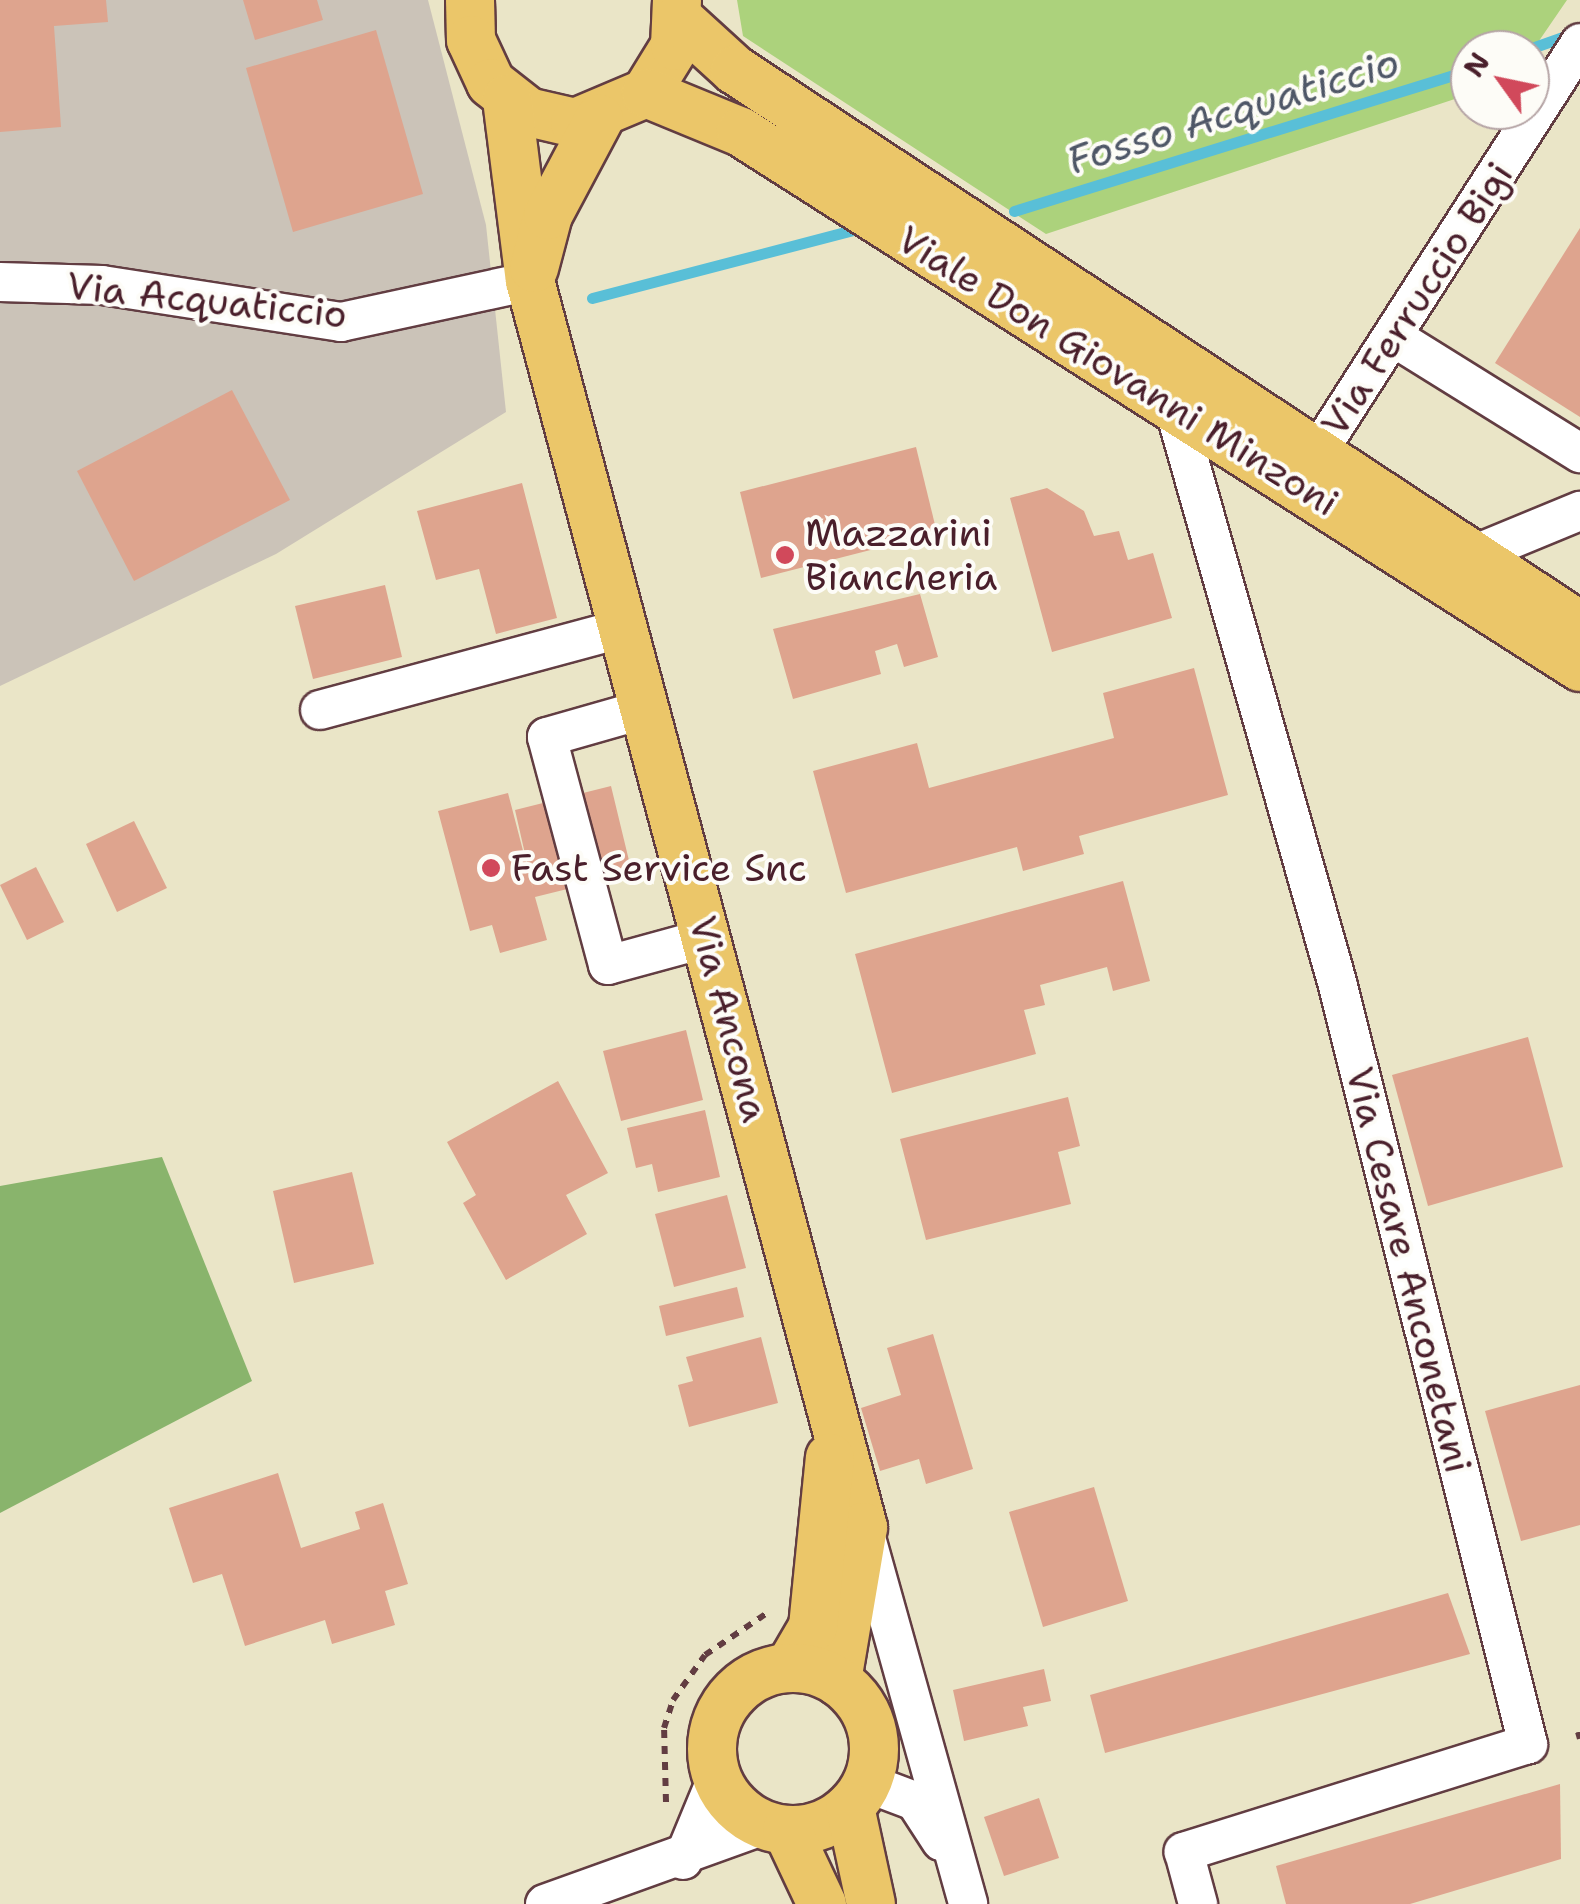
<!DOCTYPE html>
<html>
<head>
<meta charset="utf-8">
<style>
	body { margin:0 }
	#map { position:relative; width:1580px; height:1904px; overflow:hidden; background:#eae5c7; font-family:"Shantell Sans",sans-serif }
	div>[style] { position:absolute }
	.industrial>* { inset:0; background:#cbc3b8 }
	.green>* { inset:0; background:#acd27c }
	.forest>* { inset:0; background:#89b46c }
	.stream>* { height:11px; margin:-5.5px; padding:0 5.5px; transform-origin:5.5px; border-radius:5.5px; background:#59bfd7 }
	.building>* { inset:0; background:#dea48e }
	.path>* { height:6px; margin-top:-3px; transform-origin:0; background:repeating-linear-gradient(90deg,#623d42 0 8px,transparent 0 16px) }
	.roads { filter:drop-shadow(2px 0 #623d42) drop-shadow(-2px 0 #623d42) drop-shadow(0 2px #623d42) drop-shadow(0 -2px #623d42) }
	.minor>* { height:38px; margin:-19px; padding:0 19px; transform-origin:19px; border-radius:19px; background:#fff }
	.major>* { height:48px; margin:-24px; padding:0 24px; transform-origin:24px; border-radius:24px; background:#ebc669 }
	.major>.ring { margin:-24px; padding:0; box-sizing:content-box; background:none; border:48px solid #ebc669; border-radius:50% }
	.dots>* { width:28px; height:28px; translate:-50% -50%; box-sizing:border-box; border:5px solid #fdfcf7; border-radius:50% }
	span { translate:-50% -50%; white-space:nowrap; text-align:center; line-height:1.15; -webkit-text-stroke:8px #fdfcf7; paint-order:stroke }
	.street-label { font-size:38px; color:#4a1f2b }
	.poi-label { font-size:38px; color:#4a1f2b }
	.left { translate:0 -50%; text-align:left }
	.water-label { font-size:40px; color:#4f5767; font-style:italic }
	.north { position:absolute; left:1450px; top:30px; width:100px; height:100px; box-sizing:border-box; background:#fdfcf7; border:2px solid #b5a4a5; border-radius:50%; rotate:303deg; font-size:28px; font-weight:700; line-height:40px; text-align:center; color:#4a1f2b }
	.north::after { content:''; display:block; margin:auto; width:35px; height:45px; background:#d1495b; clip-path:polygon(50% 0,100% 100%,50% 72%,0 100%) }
</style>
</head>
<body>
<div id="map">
	<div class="industrial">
		<i style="clip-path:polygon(0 0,428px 0,486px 225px,506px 412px,276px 554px,0 686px)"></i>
	</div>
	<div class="green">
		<i style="clip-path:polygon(737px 0,1567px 0,1530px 54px,1470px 50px,1470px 94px,1046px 234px,743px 36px)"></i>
	</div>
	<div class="forest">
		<i style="clip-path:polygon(162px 1157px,252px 1381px,0 1513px,0 1186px)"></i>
	</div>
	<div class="stream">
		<i style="left:1526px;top:50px;width:51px;rotate:-19.5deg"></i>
		<i style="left:1014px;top:211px;width:477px;rotate:-17.2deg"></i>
		<i style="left:592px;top:298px;width:281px;rotate:-14.6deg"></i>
	</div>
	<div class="building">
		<i style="clip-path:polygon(0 0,106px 0,108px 22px,54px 26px,61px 127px,0 132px)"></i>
		<i style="clip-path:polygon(243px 0,317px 0,323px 20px,255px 40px)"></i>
		<i style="clip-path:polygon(376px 30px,423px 194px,293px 232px,246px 68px)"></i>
		<i style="clip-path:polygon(1580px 228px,1580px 417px,1495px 363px)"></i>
		<i style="clip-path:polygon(232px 390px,290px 500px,134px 581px,77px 471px)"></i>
		<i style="clip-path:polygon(916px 447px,937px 533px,761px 578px,740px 492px)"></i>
		<i style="clip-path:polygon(522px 483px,557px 618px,496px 634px,479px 569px,436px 580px,417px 511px)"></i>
		<i style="clip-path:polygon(1047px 488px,1084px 511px,1094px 536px,1119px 531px,1128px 560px,1153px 553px,1172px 618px,1052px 652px,1010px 498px)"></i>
		<i style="clip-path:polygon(385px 585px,402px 657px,313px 679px,295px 606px)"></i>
		<i style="clip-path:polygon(920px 594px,938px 657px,904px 667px,897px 644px,875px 651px,881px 674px,793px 699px,773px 629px)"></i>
		<i style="clip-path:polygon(1194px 668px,1228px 795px,1079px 836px,1084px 854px,1023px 871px,1017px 847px,846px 893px,813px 771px,917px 743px,929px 788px,1114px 738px,1103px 693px)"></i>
		<i style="clip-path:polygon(611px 786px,632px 873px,535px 897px,547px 940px,500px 953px,492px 925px,470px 931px,438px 811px,508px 793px,533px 889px,515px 810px)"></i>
		<i style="clip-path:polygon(134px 821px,167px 888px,117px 912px,86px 844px)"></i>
		<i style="clip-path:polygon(36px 867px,64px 922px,27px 940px,0 885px)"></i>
		<i style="clip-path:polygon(1123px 881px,1150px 981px,1113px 991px,1107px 967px,1040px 985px,1045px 1005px,1024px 1010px,1036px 1054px,892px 1093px,855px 954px)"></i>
		<i style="clip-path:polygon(686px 1030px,703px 1100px,621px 1121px,603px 1051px)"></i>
		<i style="clip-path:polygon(1528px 1037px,1563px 1167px,1428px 1206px,1392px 1075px)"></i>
		<i style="clip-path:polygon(558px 1081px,608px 1173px,566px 1195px,587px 1234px,506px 1280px,463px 1203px,476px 1195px,447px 1142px)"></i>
		<i style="clip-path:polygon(1068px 1097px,1080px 1146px,1058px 1152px,1071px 1204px,926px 1240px,900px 1139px)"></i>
		<i style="clip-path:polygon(705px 1110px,720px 1177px,658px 1192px,652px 1164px,636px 1168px,627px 1128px)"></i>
		<i style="clip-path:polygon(352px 1172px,374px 1264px,294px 1283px,273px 1191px)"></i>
		<i style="clip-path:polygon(727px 1195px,746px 1268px,674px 1287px,655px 1214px)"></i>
		<i style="clip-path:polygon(737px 1287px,744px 1317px,666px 1336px,659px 1306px)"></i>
		<i style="clip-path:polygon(933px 1334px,973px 1469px,926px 1484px,919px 1459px,880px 1471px,861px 1408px,901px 1395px,887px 1348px)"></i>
		<i style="clip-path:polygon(761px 1337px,778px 1403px,689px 1427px,678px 1385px,693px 1381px,686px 1357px)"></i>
		<i style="clip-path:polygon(1580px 1385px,1580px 1525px,1521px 1541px,1485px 1411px)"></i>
		<i style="clip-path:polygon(278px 1473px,301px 1548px,360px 1529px,355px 1512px,383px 1503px,408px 1584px,385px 1591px,395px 1625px,332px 1644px,325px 1620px,245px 1646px,222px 1574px,193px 1583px,169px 1508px)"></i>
		<i style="clip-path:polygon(1094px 1487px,1128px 1601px,1043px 1627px,1009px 1512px)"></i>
		<i style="clip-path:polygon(1448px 1593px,1470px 1654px,1105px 1753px,1090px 1695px)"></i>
		<i style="clip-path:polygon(1044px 1669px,1051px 1701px,1023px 1707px,1028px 1726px,964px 1741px,953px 1690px)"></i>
		<i style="clip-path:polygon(1560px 1784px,1561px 1859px,1410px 1904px,1286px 1904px,1276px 1866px)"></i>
		<i style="clip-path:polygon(1039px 1798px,1059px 1858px,1004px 1876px,984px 1817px)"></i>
	</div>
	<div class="path">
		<i style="left:1578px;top:1732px;width:7px;rotate:74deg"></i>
		<i style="left:666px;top:1802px;width:74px;rotate:-91.5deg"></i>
		<i style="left:664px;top:1728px;width:29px;rotate:-72deg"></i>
		<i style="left:673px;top:1700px;width:55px;rotate:-54.6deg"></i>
		<i style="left:705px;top:1655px;width:78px;rotate:-34.1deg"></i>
	</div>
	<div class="roads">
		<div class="minor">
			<i style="left:0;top:282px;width:102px;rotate:1.7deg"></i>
			<i style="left:102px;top:285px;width:242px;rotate:8.8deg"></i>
			<i style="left:341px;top:322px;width:193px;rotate:-12.2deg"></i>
			<i style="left:1395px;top:338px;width:218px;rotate:31.9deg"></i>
			<i style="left:1172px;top:400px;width:605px;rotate:74.17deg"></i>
			<i style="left:1337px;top:982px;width:786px;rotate:75.93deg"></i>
			<i style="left:1528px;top:1744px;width:361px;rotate:162.6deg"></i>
			<i style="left:1184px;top:1852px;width:54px;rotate:74.9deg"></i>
			<i style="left:1317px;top:453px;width:487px;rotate:-57.3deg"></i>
			<i style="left:1473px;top:555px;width:116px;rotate:-22.4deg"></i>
			<i style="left:645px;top:709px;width:102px;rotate:164.1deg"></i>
			<i style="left:547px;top:737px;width:236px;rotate:75deg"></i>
			<i style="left:608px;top:965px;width:103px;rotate:-15.3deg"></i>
			<i style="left:320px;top:710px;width:315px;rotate:-15.1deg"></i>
			<i style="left:865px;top:1534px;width:384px;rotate:74.4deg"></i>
			<i style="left:867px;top:1783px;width:51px;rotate:20.6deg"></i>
			<i style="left:915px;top:1801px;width:48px;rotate:57deg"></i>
			<i style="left:683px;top:1860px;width:89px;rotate:-67.5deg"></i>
			<i style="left:545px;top:1904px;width:233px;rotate:-19.8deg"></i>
		</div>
		<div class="major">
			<i style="left:470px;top:0;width:40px;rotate:88.6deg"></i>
			<i style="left:471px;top:40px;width:47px;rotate:65.1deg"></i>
			<i style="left:491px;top:83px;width:47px;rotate:38.1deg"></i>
			<i style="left:528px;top:112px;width:48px;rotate:13.2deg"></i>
			<i style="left:575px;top:123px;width:77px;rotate:-22.9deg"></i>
			<i style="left:646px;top:93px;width:55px;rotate:-58.3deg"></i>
			<i style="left:675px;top:46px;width:46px;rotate:-87.5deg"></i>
			<i style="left:679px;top:19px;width:76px;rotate:42.3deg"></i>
			<i style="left:735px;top:70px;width:1012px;rotate:33.34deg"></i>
			<i style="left:646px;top:93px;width:103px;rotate:22.3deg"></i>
			<i style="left:741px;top:132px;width:995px;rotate:32.52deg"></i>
			<i style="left:507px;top:99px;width:183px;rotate:82.8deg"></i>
			<i style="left:530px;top:281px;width:1290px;rotate:75.04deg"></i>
			<i style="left:863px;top:1527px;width:156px;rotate:99.6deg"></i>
			<i style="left:534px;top:268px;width:55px;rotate:-75.2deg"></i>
			<i style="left:548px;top:215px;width:109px;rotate:-62deg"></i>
			<i style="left:789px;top:1668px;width:48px;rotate:-59.7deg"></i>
			<i style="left:813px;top:1627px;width:170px;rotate:-84.3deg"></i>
			<i class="ring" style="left:712px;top:1668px;width:114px;height:114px"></i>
			<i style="left:850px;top:1807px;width:99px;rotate:77.8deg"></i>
			<i style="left:787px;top:1830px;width:82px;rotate:64.7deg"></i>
		</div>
	</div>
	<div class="dots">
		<i style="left:785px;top:555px;background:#d1495b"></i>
		<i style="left:491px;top:868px;background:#d1495b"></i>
	</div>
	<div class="street-label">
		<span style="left:1417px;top:299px;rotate:-57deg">Via Ferruccio Bigi</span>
		<span style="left:207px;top:300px;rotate:6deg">Via Acquaticcio</span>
		<span style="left:1118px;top:371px;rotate:32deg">Viale Don Giovanni Minzoni</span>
		<span style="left:729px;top:1019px;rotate:75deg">Via Ancona</span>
		<span style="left:1409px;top:1270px;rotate:76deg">Via Cesare Anconetani</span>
	</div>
	<div class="poi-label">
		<span class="left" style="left:805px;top:555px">Mazzarini<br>Biancheria</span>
		<span class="left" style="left:511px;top:868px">Fast Service Snc</span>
	</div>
	<div class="water-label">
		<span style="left:1233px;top:111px;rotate:-17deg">Fosso Acquaticcio</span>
	</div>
	<div class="north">N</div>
</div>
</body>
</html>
